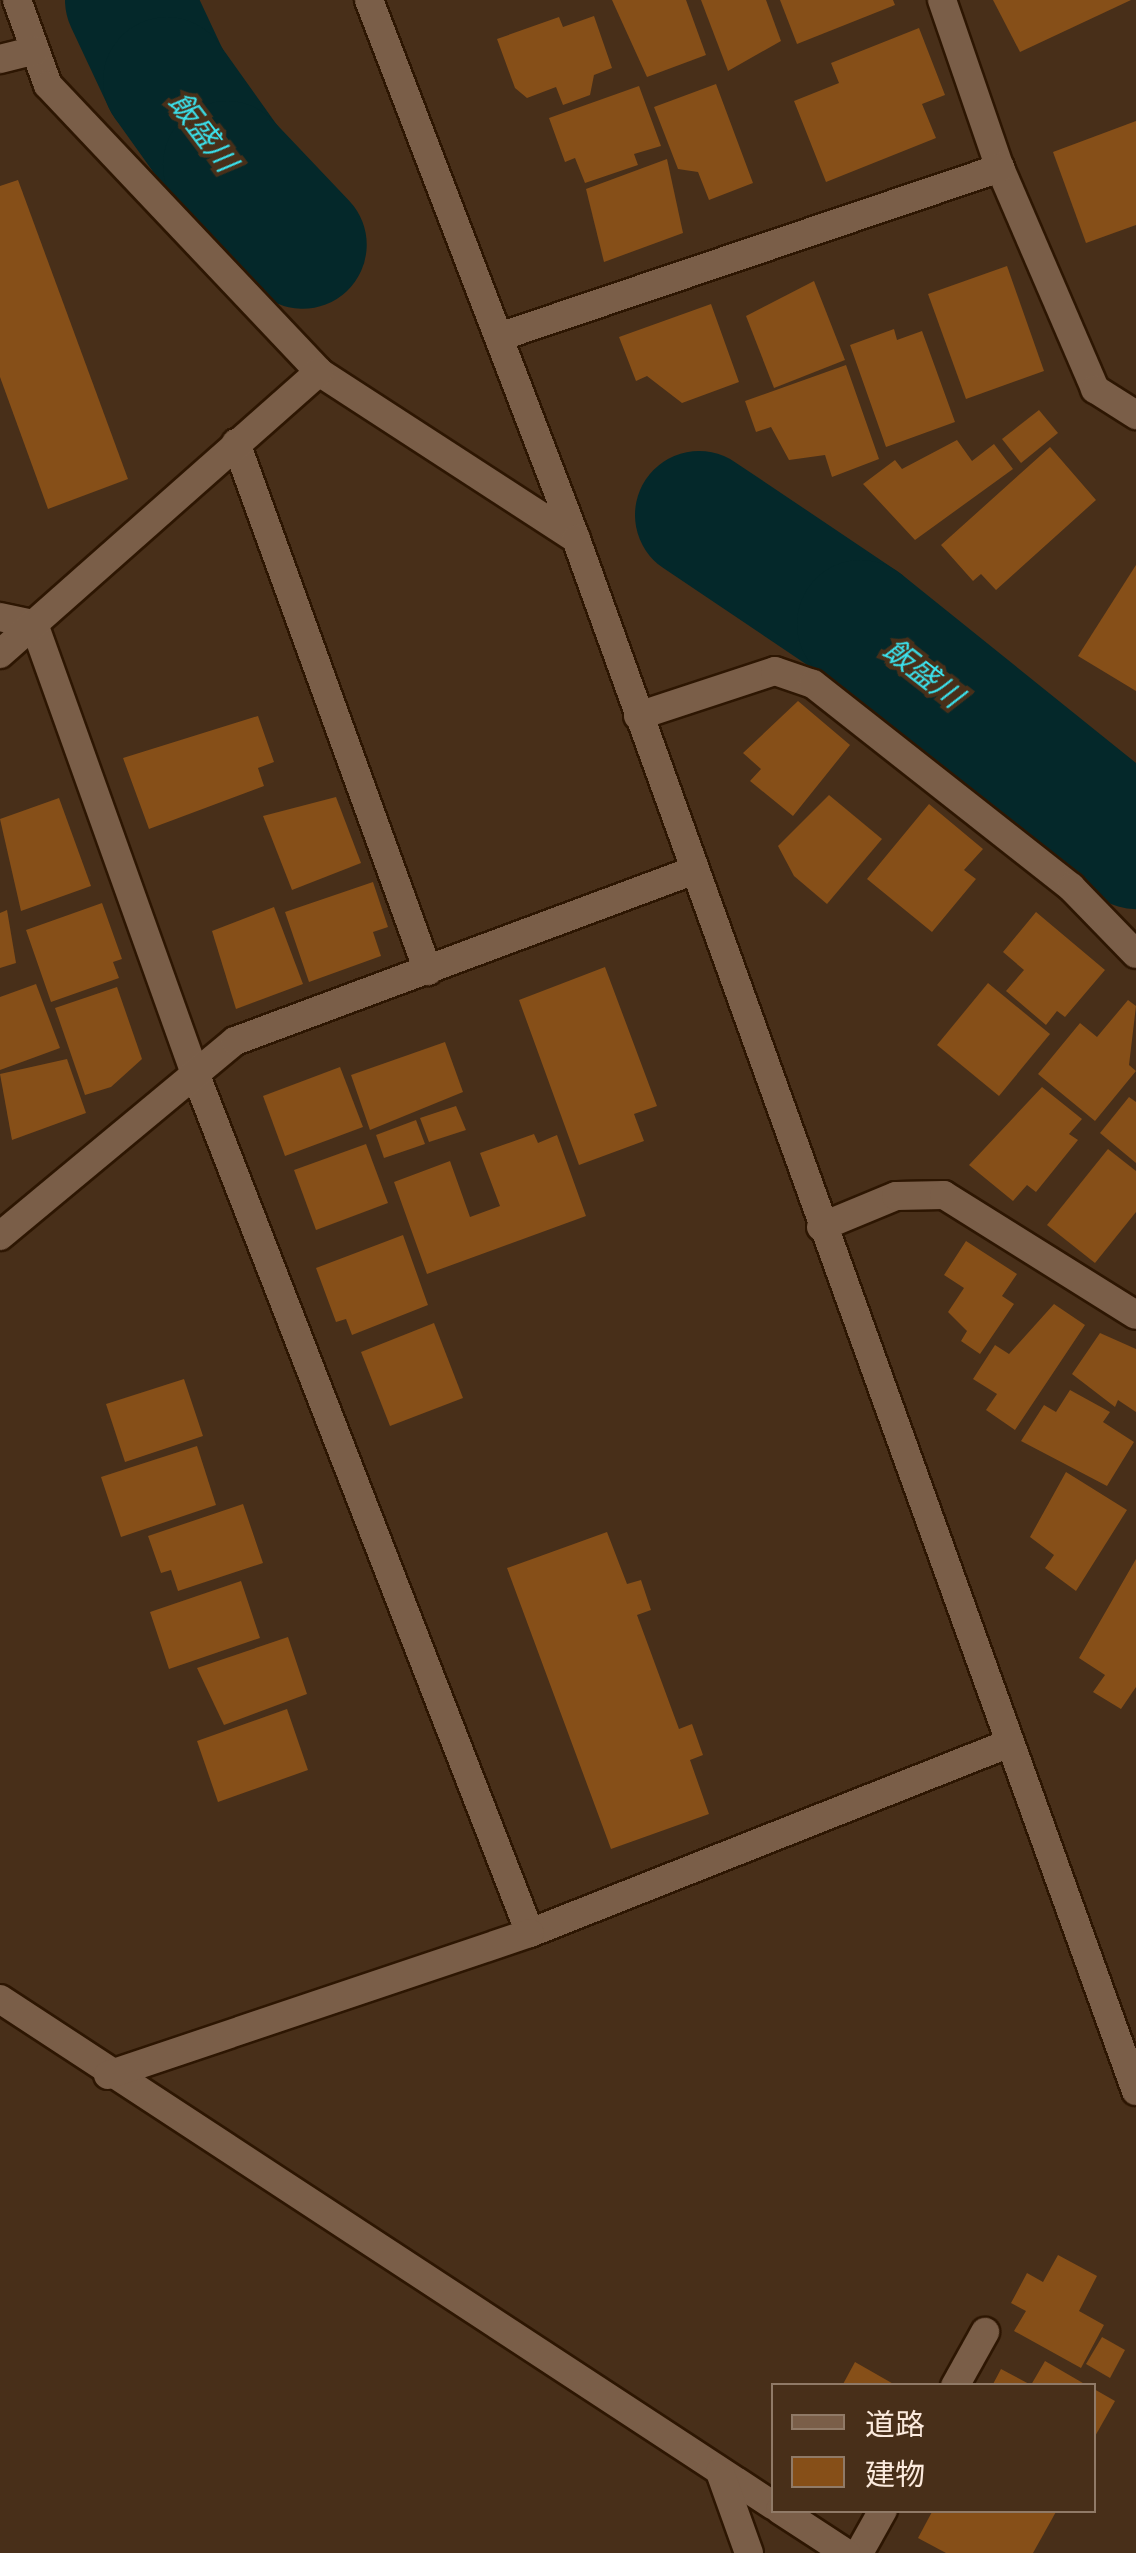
<!DOCTYPE html>
<html>
<head>
<meta charset="utf-8">
<style>
	body { margin:0 }
	#map { position:relative; width:1136px; height:2553px; overflow:hidden; background:#482f19; font-family:Barlow,"Noto Sans JP",sans-serif }
	div>[style] { position:absolute }
	.river>* { height:128px; margin:-64px; padding:0 64px; transform-origin:64px; border-radius:64px; background:#04282a }
	.building>* { inset:0; background:#864f18 }
	.roads { filter:drop-shadow(2px 0 #2d1602) drop-shadow(-2px 0 #2d1602) drop-shadow(0 2px #2d1602) drop-shadow(0 -2px #2d1602) }
	.service>* { height:28px; margin:-14px; padding:0 14px; transform-origin:14px; border-radius:14px; background:#7a5e48 }
	.minor>* { height:28px; margin:-14px; padding:0 14px; transform-origin:14px; border-radius:14px; background:#7a5e48 }
	.tertiary>* { height:28px; margin:-14px; padding:0 14px; transform-origin:14px; border-radius:14px; background:#7a5e48 }
	span { translate:-50% -50%; white-space:nowrap; text-align:center; line-height:1.15; -webkit-text-stroke:8px #482f19; paint-order:stroke }
	.water-label { font-size:30px; color:#3be1ec; font-style:italic }
	.legend { position:absolute; left:771px; top:2383px; width:325px; height:130px; box-sizing:border-box; background:#482f19; border:2px solid #907a67; margin:0; padding:12px 18px; list-style:none; font-size:30px; color:#fbeadd }
	.legend li { display:flex; align-items:center; gap:20px; height:50px }
	.legend b { width:50px; border:2px solid #907a67 }
</style>
</head>
<body>
<div id="map">
	<div class="river">
		<i style="left:129px;top:0;width:89px;rotate:64.9deg"></i>
		<i style="left:167px;top:81px;width:103px;rotate:54.5deg"></i>
		<i style="left:227px;top:165px;width:110px;rotate:46.5deg"></i>
		<i style="left:699px;top:515px;width:195px;rotate:33.9deg"></i>
		<i style="left:861px;top:624px;width:353px;rotate:38.8deg"></i>
	</div>
	<div class="building">
		<i style="clip-path:polygon(612px 0,686px 0,706px 55px,647px 77px)"></i>
		<i style="clip-path:polygon(701px 0,766px 0,781px 41px,728px 71px)"></i>
		<i style="clip-path:polygon(780px 0,893px 0,895px 5px,797px 44px)"></i>
		<i style="clip-path:polygon(993px 0,1131px 0,1020px 52px)"></i>
		<i style="clip-path:polygon(594px 16px,612px 68px,594px 75px,590px 95px,563px 105px,556px 87px,527px 98px,515px 88px,497px 39px,559px 17px,563px 27px)"></i>
		<i style="clip-path:polygon(919px 28px,945px 95px,922px 104px,936px 138px,826px 182px,794px 101px,839px 83px,831px 63px)"></i>
		<i style="clip-path:polygon(716px 84px,753px 183px,709px 200px,698px 172px,678px 169px,654px 107px)"></i>
		<i style="clip-path:polygon(639px 86px,661px 146px,634px 154px,638px 165px,585px 183px,575px 158px,565px 162px,549px 118px)"></i>
		<i style="clip-path:polygon(1136px 121px,1136px 225px,1086px 243px,1053px 152px)"></i>
		<i style="clip-path:polygon(667px 159px,683px 233px,604px 262px,586px 189px)"></i>
		<i style="clip-path:polygon(18px 180px,128px 479px,48px 509px,0 377px,0 186px)"></i>
		<i style="clip-path:polygon(1007px 266px,1044px 371px,966px 399px,928px 294px)"></i>
		<i style="clip-path:polygon(814px 281px,845px 360px,774px 388px,746px 316px)"></i>
		<i style="clip-path:polygon(711px 304px,739px 382px,682px 403px,647px 376px,636px 381px,619px 337px)"></i>
		<i style="clip-path:polygon(894px 329px,897px 340px,922px 331px,955px 422px,886px 447px,850px 345px)"></i>
		<i style="clip-path:polygon(846px 365px,879px 459px,832px 477px,825px 455px,789px 460px,771px 427px,756px 432px,745px 401px)"></i>
		<i style="clip-path:polygon(1039px 410px,1058px 433px,1021px 463px,1002px 439px)"></i>
		<i style="clip-path:polygon(957px 440px,972px 461px,994px 444px,1013px 469px,915px 540px,863px 484px,895px 460px,902px 469px)"></i>
		<i style="clip-path:polygon(1050px 447px,1096px 500px,996px 590px,981px 574px,973px 581px,941px 545px)"></i>
		<i style="clip-path:polygon(1136px 565px,1136px 691px,1078px 656px)"></i>
		<i style="clip-path:polygon(798px 701px,850px 745px,793px 816px,750px 781px,761px 769px,743px 753px)"></i>
		<i style="clip-path:polygon(258px 716px,274px 762px,258px 768px,264px 786px,149px 829px,123px 758px)"></i>
		<i style="clip-path:polygon(829px 795px,882px 839px,827px 904px,794px 876px,778px 846px)"></i>
		<i style="clip-path:polygon(336px 797px,361px 863px,292px 890px,263px 816px)"></i>
		<i style="clip-path:polygon(59px 798px,91px 886px,21px 911px,0 819px)"></i>
		<i style="clip-path:polygon(929px 804px,983px 849px,964px 870px,976px 879px,932px 932px,867px 879px)"></i>
		<i style="clip-path:polygon(373px 882px,388px 927px,373px 932px,381px 956px,309px 982px,285px 912px)"></i>
		<i style="clip-path:polygon(102px 903px,122px 959px,113px 962px,119px 978px,51px 1002px,26px 930px)"></i>
		<i style="clip-path:polygon(274px 907px,303px 984px,236px 1009px,212px 931px)"></i>
		<i style="clip-path:polygon(7px 910px,16px 963px,0 968px,0 913px)"></i>
		<i style="clip-path:polygon(1036px 912px,1105px 970px,1065px 1017px,1057px 1011px,1046px 1025px,1006px 991px,1024px 970px,1003px 952px)"></i>
		<i style="clip-path:polygon(605px 967px,657px 1106px,634px 1114px,644px 1141px,579px 1165px,519px 1000px)"></i>
		<i style="clip-path:polygon(988px 983px,1050px 1034px,999px 1096px,937px 1045px)"></i>
		<i style="clip-path:polygon(36px 984px,60px 1048px,0 1070px,0 997px)"></i>
		<i style="clip-path:polygon(117px 987px,142px 1059px,111px 1087px,85px 1095px,55px 1008px)"></i>
		<i style="clip-path:polygon(1128px 1000px,1136px 1006px,1129px 1065px,1136px 1071px,1095px 1121px,1038px 1074px,1080px 1023px,1097px 1037px)"></i>
		<i style="clip-path:polygon(445px 1042px,463px 1092px,370px 1130px,351px 1075px)"></i>
		<i style="clip-path:polygon(67px 1059px,86px 1113px,12px 1140px,0 1074px)"></i>
		<i style="clip-path:polygon(340px 1067px,363px 1127px,285px 1156px,263px 1096px)"></i>
		<i style="clip-path:polygon(1042px 1087px,1082px 1119px,1069px 1134px,1078px 1140px,1036px 1192px,1027px 1185px,1013px 1201px,969px 1165px)"></i>
		<i style="clip-path:polygon(1129px 1097px,1136px 1102px,1136px 1163px,1100px 1133px)"></i>
		<i style="clip-path:polygon(456px 1106px,466px 1130px,429px 1142px,420px 1118px)"></i>
		<i style="clip-path:polygon(416px 1120px,425px 1144px,384px 1158px,376px 1135px)"></i>
		<i style="clip-path:polygon(534px 1134px,538px 1143px,557px 1135px,586px 1216px,427px 1274px,394px 1182px,450px 1161px,470px 1217px,500px 1206px,480px 1153px)"></i>
		<i style="clip-path:polygon(366px 1144px,388px 1203px,316px 1230px,294px 1170px)"></i>
		<i style="clip-path:polygon(1108px 1149px,1136px 1171px,1136px 1212px,1095px 1263px,1047px 1225px)"></i>
		<i style="clip-path:polygon(403px 1235px,428px 1305px,352px 1335px,346px 1319px,336px 1322px,316px 1268px)"></i>
		<i style="clip-path:polygon(966px 1241px,1017px 1274px,1002px 1296px,1014px 1304px,980px 1354px,961px 1341px,967px 1331px,948px 1312px,964px 1288px,944px 1275px)"></i>
		<i style="clip-path:polygon(1054px 1304px,1085px 1325px,1015px 1430px,986px 1410px,997px 1394px,973px 1379px,995px 1345px,1009px 1354px)"></i>
		<i style="clip-path:polygon(434px 1323px,463px 1398px,390px 1426px,361px 1352px)"></i>
		<i style="clip-path:polygon(1100px 1333px,1136px 1349px,1136px 1412px,1118px 1400px,1115px 1407px,1072px 1374px)"></i>
		<i style="clip-path:polygon(184px 1379px,203px 1436px,125px 1462px,106px 1404px)"></i>
		<i style="clip-path:polygon(1070px 1390px,1110px 1412px,1103px 1422px,1134px 1442px,1107px 1486px,1021px 1441px,1044px 1405px,1056px 1412px)"></i>
		<i style="clip-path:polygon(197px 1446px,216px 1505px,121px 1537px,101px 1477px)"></i>
		<i style="clip-path:polygon(1066px 1472px,1127px 1510px,1076px 1591px,1045px 1568px,1054px 1555px,1030px 1537px)"></i>
		<i style="clip-path:polygon(243px 1504px,263px 1563px,178px 1591px,171px 1570px,161px 1573px,148px 1536px)"></i>
		<i style="clip-path:polygon(607px 1532px,627px 1584px,641px 1580px,651px 1610px,637px 1615px,679px 1729px,692px 1724px,703px 1755px,690px 1760px,709px 1814px,611px 1849px,507px 1568px)"></i>
		<i style="clip-path:polygon(1136px 1559px,1136px 1687px,1121px 1709px,1093px 1692px,1105px 1675px,1079px 1658px)"></i>
		<i style="clip-path:polygon(241px 1581px,260px 1638px,169px 1669px,150px 1612px)"></i>
		<i style="clip-path:polygon(288px 1637px,307px 1694px,224px 1725px,197px 1668px)"></i>
		<i style="clip-path:polygon(287px 1709px,308px 1770px,218px 1802px,197px 1741px)"></i>
		<i style="clip-path:polygon(1058px 2255px,1097px 2276px,1079px 2311px,1104px 2325px,1081px 2368px,1014px 2331px,1026px 2311px,1011px 2303px,1027px 2273px,1043px 2282px)"></i>
		<i style="clip-path:polygon(1102px 2337px,1125px 2350px,1110px 2378px,1086px 2364px)"></i>
		<i style="clip-path:polygon(1045px 2361px,1088px 2386px,992px 2386px,1001px 2369px,1031px 2385px)"></i>
		<i style="clip-path:polygon(855px 2362px,897px 2386px,842px 2386px)"></i>
		<i style="clip-path:polygon(1094px 2389px,1115px 2401px,1094px 2438px)"></i>
		<i style="clip-path:polygon(933px 2510px,1057px 2510px,1033px 2553px,946px 2553px,918px 2538px)"></i>
	</div>
	<div class="roads">
		<div class="service">
			<i style="left:955px;top:2386px;width:62px;rotate:-60.9deg"></i>
			<i style="left:859px;top:2553px;width:49px;rotate:-60.8deg"></i>
		</div>
		<div class="minor">
			<i style="left:17px;top:0;width:90px;rotate:70deg"></i>
			<i style="left:48px;top:85px;width:395px;rotate:46.6deg"></i>
			<i style="left:319px;top:372px;width:306px;rotate:33deg"></i>
			<i style="left:942px;top:0;width:178px;rotate:71deg"></i>
			<i style="left:1000px;top:168px;width:241px;rotate:66.7deg"></i>
			<i style="left:1095px;top:389px;width:49px;rotate:32.4deg"></i>
			<i style="left:0;top:59px;width:36px;rotate:-14deg"></i>
			<i style="left:499px;top:337px;width:529px;rotate:-18.64deg"></i>
			<i style="left:236px;top:443px;width:562px;rotate:70.02deg"></i>
			<i style="left:0;top:617px;width:35px;rotate:12deg"></i>
			<i style="left:34px;top:624px;width:477px;rotate:70.3deg"></i>
			<i style="left:195px;top:1073px;width:923px;rotate:68.72deg"></i>
			<i style="left:530px;top:1933px;width:516px;rotate:-21.6deg"></i>
			<i style="left:0;top:654px;width:426px;rotate:-41.5deg"></i>
			<i style="left:638px;top:716px;width:144px;rotate:-18.2deg"></i>
			<i style="left:775px;top:671px;width:40px;rotate:18.9deg"></i>
			<i style="left:813px;top:684px;width:328px;rotate:38.2deg"></i>
			<i style="left:1071px;top:887px;width:93px;rotate:45.9deg"></i>
			<i style="left:821px;top:1227px;width:81px;rotate:-22.5deg"></i>
			<i style="left:896px;top:1196px;width:48px;rotate:-1.2deg"></i>
			<i style="left:944px;top:1195px;width:226px;rotate:32deg"></i>
			<i style="left:0;top:1236px;width:305px;rotate:-39.7deg"></i>
			<i style="left:235px;top:1041px;width:488px;rotate:-20.4deg"></i>
			<i style="left:0;top:1999px;width:925px;rotate:33.23deg"></i>
			<i style="left:108px;top:2075px;width:445px;rotate:-18.6deg"></i>
			<i style="left:720px;top:2472px;width:86px;rotate:70.3deg"></i>
			<i style="left:780px;top:2510px;width:79px;rotate:33.1deg"></i>
		</div>
		<div class="tertiary">
			<i style="left:369px;top:0;width:577px;rotate:68.99deg"></i>
			<i style="left:576px;top:539px;width:1650px;rotate:70.16deg"></i>
		</div>
	</div>
	<div class="water-label">
		<span style="left:204px;top:131px;rotate:53deg">飯盛川</span>
		<span style="left:924px;top:672px;rotate:38deg">飯盛川</span>
	</div>
	<ul class="legend">
	<li><b style="height:12px;background:#7a5e48"></b>道路</li>
	<li><b style="height:28px;background:#864f18"></b>建物</li>
	</ul>
</div>
</body>
</html>
